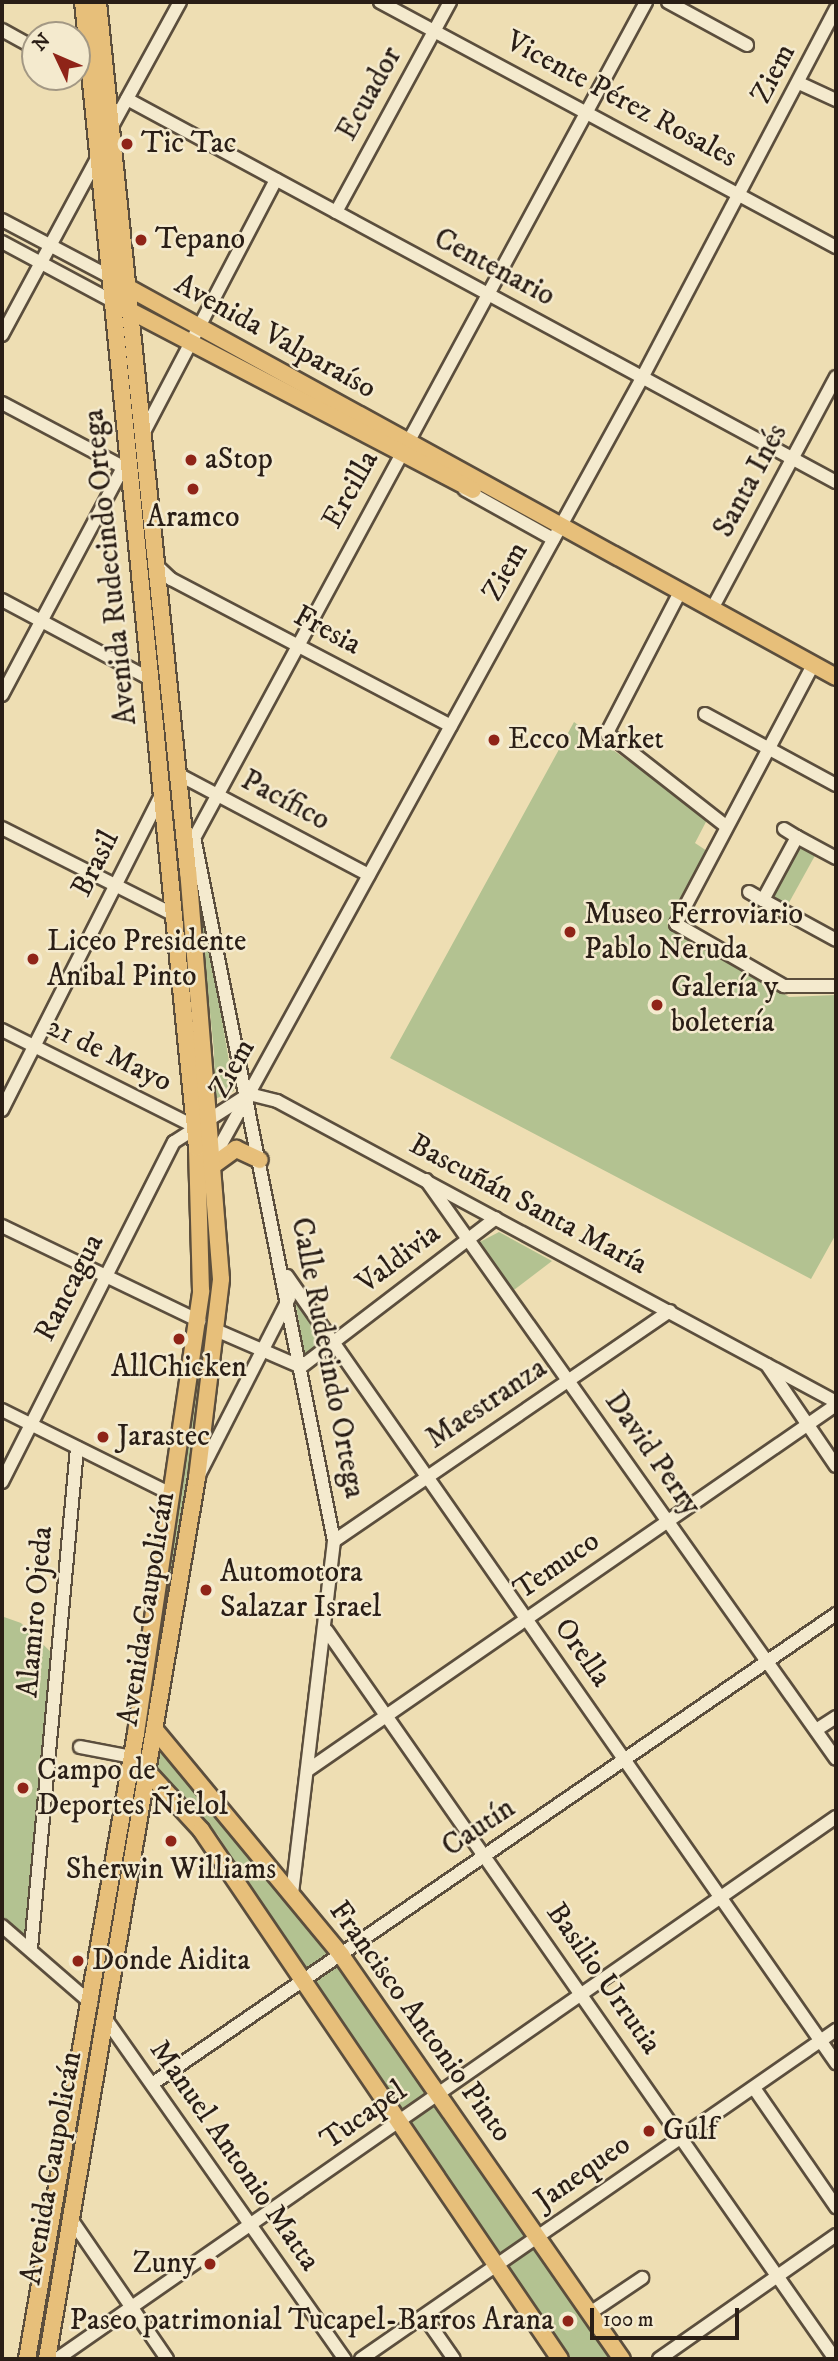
<!DOCTYPE html>
<html>
<head>
<meta charset="utf-8">
<style>
	body { margin:0 }
	#map { position:relative; width:838px; height:2361px; overflow:hidden; background:#eedeb3; font-family:"IM FELL DW Pica",serif }
	div>[style] { position:absolute }
	.green>* { inset:0; background:#b3c291 }
	.roads { filter:drop-shadow(2px 0 #5b4e3d) drop-shadow(-2px 0 #5b4e3d) drop-shadow(0 2px #5b4e3d) drop-shadow(0 -2px #5b4e3d) }
	.minor>* { height:12px; margin:-6px; padding:0 6px; transform-origin:6px; border-radius:6px; background:#f4eace }
	.major>* { height:16px; margin:-8px; padding:0 8px; transform-origin:8px; border-radius:8px; background:#e7bf7a }
	.dots>* { width:19px; height:19px; translate:-50% -50%; box-sizing:border-box; border:4px solid #f4eace; border-radius:50% }
	span { translate:-50% -50%; white-space:nowrap; text-align:center; line-height:1.15; -webkit-text-stroke:5px #f4eace; paint-order:stroke }
	.street-label { font-size:30px; color:#2a1e16 }
	.poi-label { font-size:30px; color:#2a1e16 }
	.left { translate:0 -50%; text-align:left }
	.right { translate:-100% -50%; text-align:right }
	.frame { position:absolute; inset:0; border:4px solid #2a1e16; pointer-events:none }
	.north { position:absolute; left:21px; top:21px; width:70px; height:70px; box-sizing:border-box; background:#f4eace; border:2px solid #a39884; border-radius:50%; rotate:314deg; font-size:19px; font-weight:700; line-height:28px; text-align:center; color:#2a1e16 }
	.north::after { content:''; display:block; margin:auto; width:24px; height:32px; background:#8f2418; clip-path:polygon(50% 0,100% 100%,50% 72%,0 100%) }
	.scale { position:absolute; left:590px; top:2308px; width:149px; height:32px; box-sizing:border-box; border:4px solid #2a1e16; border-top:0; padding-left:9px; font-size:21px; line-height:24px; white-space:nowrap; color:#2a1e16; -webkit-text-stroke:5px #f4eace; paint-order:stroke }
</style>
</head>
<body>
<div id="map">
	<div class="green">
		<i style="clip-path:polygon(119px 319px,180px 872px,216px 1279px,193px 1479px,45px 2359px,37px 2359px,101px 2003px,204px 1347px,210px 1248px)"></i>
		<i style="clip-path:polygon(574px 722px,708px 818px,695px 843px,707px 851px,667px 924px,789px 997px,836px 995px,836px 1234px,811px 1279px,390px 1058px)"></i>
		<i style="clip-path:polygon(799px 842px,817px 852px,786px 908px,769px 898px)"></i>
		<i style="clip-path:polygon(193px 848px,234px 1091px,215px 1099px,214px 1051px)"></i>
		<i style="clip-path:polygon(499px 1232px,552px 1261px,510px 1293px,474px 1245px)"></i>
		<i style="clip-path:polygon(294px 1296px,328px 1339px,305px 1356px)"></i>
		<i style="clip-path:polygon(4px 1617px,21px 1623px,57px 1658px,29px 1939px,2px 1917px)"></i>
		<i style="clip-path:polygon(157px 1741px,326px 1944px,618px 2359px,570px 2359px,297px 1966px,218px 1835px,153px 1770px)"></i>
	</div>
	<div class="roads">
		<div class="minor">
			<i style="left:380px;top:2px;width:518px;rotate:28.25deg"></i>
			<i style="left:668px;top:2px;width:90px;rotate:28.6deg"></i>
			<i style="left:2px;top:30px;width:38px;rotate:29deg"></i>
			<i style="left:799px;top:83px;width:41px;rotate:24.7deg"></i>
			<i style="left:127px;top:99px;width:806px;rotate:28.38deg"></i>
			<i style="left:111px;top:128px;width:144px;rotate:-61.3deg"></i>
			<i style="left:336px;top:212px;width:239px;rotate:-61.5deg"></i>
			<i style="left:2px;top:220px;width:122px;rotate:27.8deg"></i>
			<i style="left:2px;top:242px;width:125px;rotate:28.2deg"></i>
			<i style="left:2px;top:335px;width:202px;rotate:-61.7deg"></i>
			<i style="left:2px;top:403px;width:137px;rotate:27.9deg"></i>
			<i style="left:143px;top:434px;width:287px;rotate:-62.4deg"></i>
			<i style="left:465px;top:490px;width:101px;rotate:29.1deg"></i>
			<i style="left:156px;top:565px;width:21px;rotate:43deg"></i>
			<i style="left:171px;top:579px;width:316px;rotate:27.7deg"></i>
			<i style="left:680px;top:592px;width:159px;rotate:117.4deg"></i>
			<i style="left:607px;top:733px;width:152px;rotate:38.1deg"></i>
			<i style="left:2px;top:600px;width:170px;rotate:28.1deg"></i>
			<i style="left:712px;top:609px;width:263px;rotate:-61.9deg"></i>
			<i style="left:813px;top:665px;width:293px;rotate:117.9deg"></i>
			<i style="left:676px;top:924px;width:125px;rotate:29.9deg"></i>
			<i style="left:784px;top:986px;width:52px"></i>
			<i style="left:2px;top:695px;width:258px;rotate:-62deg"></i>
			<i style="left:705px;top:714px;width:149px;rotate:28.5deg"></i>
			<i style="left:176px;top:773px;width:218px;rotate:27.9deg"></i>
			<i style="left:2px;top:828px;width:193px;rotate:26.8deg"></i>
			<i style="left:784px;top:829px;width:15px;rotate:32deg"></i>
			<i style="left:194px;top:837px;width:718px;rotate:78.75deg"></i>
			<i style="left:334px;top:1541px;width:354px;rotate:96.8deg"></i>
			<i style="left:191px;top:844px;width:957px;rotate:-61.61deg"></i>
			<i style="left:836px;top:858px;width:44px;rotate:-151.7deg"></i>
			<i style="left:797px;top:837px;width:72px;rotate:118.4deg"></i>
			<i style="left:763px;top:900px;width:83px;rotate:28.7deg"></i>
			<i style="left:749px;top:892px;width:16px;rotate:30deg"></i>
			<i style="left:2px;top:1030px;width:215px;rotate:26.6deg"></i>
			<i style="left:2px;top:1110px;width:353px;rotate:-63.2deg"></i>
			<i style="left:214px;top:1157px;width:889px;rotate:-61.21deg"></i>
			<i style="left:642px;top:378px;width:417px;rotate:-62.3deg"></i>
			<i style="left:426px;top:1180px;width:709px;rotate:54.7deg"></i>
			<i style="left:2px;top:1226px;width:219px;rotate:25.7deg"></i>
			<i style="left:287px;top:1276px;width:960px;rotate:55.1deg"></i>
			<i style="left:218px;top:1331px;width:90px;rotate:23.4deg"></i>
			<i style="left:301px;top:1367px;width:245px;rotate:-37.4deg"></i>
			<i style="left:767px;top:1365px;width:122px;rotate:55.7deg"></i>
			<i style="left:2px;top:1410px;width:189px;rotate:26.4deg"></i>
			<i style="left:199px;top:1475px;width:199px;rotate:-63deg"></i>
			<i style="left:2px;top:1482px;width:381px;rotate:-63.2deg"></i>
			<i style="left:174px;top:1142px;width:89px;rotate:-32.6deg"></i>
			<i style="left:249px;top:1094px;width:29px;rotate:14deg"></i>
			<i style="left:277px;top:1101px;width:635px;rotate:28.3deg"></i>
			<i style="left:334px;top:1541px;width:407px;rotate:-34.4deg"></i>
			<i style="left:327px;top:1631px;width:888px;rotate:55.09deg"></i>
			<i style="left:816px;top:1730px;width:24px;rotate:-33deg"></i>
			<i style="left:80px;top:1747px;width:53px;rotate:10.9deg"></i>
			<i style="left:308px;top:1770px;width:642px;rotate:-34.66deg"></i>
			<i style="left:2px;top:1926px;width:118px;rotate:40.9deg"></i>
			<i style="left:31px;top:1948px;width:502px;rotate:-84.74deg"></i>
			<i style="left:105px;top:2018px;width:417px;rotate:54.9deg"></i>
			<i style="left:152px;top:2084px;width:830px;rotate:-34.49deg"></i>
			<i style="left:754px;top:2088px;width:145px;rotate:55.4deg"></i>
			<i style="left:73px;top:2222px;width:166px;rotate:55.5deg"></i>
			<i style="left:590px;top:2313px;width:63px;rotate:-33.9deg"></i>
			<i style="left:424px;top:2316px;width:52px;rotate:55.1deg"></i>
			<i style="left:57px;top:2359px;width:949px;rotate:-34.83deg"></i>
			<i style="left:361px;top:2359px;width:578px;rotate:-34.71deg"></i>
			<i style="left:659px;top:2359px;width:216px;rotate:-35deg"></i>
		</div>
		<div class="major">
			<i style="left:118px;top:282px;width:819px;rotate:28.82deg"></i>
			<i style="left:121px;top:306px;width:397px;rotate:27.6deg"></i>
			<i style="left:215px;top:1164px;width:26px;rotate:-36deg"></i>
			<i style="left:236px;top:1149px;width:26px;rotate:25deg"></i>
			<i style="left:156px;top:1731px;width:291px;rotate:50.4deg"></i>
			<i style="left:341px;top:1955px;width:492px;rotate:55.2deg"></i>
			<i style="left:145px;top:1769px;width:83px;rotate:47.4deg"></i>
			<i style="left:201px;top:1830px;width:639px;rotate:55.84deg"></i>
			<i style="left:27px;top:2359px;width:635px;rotate:-80.12deg"></i>
			<i style="left:136px;top:1733px;width:447px;rotate:-81.6deg"></i>
			<i style="left:201px;top:1291px;width:143px;rotate:-91.6deg"></i>
			<i style="left:197px;top:1148px;width:1152px;rotate:-95.68deg"></i>
			<i style="left:47px;top:2359px;width:894px;rotate:-80.34deg"></i>
			<i style="left:197px;top:1478px;width:200px;rotate:-83.1deg"></i>
			<i style="left:221px;top:1279px;width:408px;rotate:-94.6deg"></i>
			<i style="left:188px;top:872px;width:875px;rotate:-95.91deg"></i>
		</div>
	</div>
	<div class="dots">
		<i style="left:127px;top:144px;background:#8f2418"></i>
		<i style="left:141px;top:240px;background:#8f2418"></i>
		<i style="left:191px;top:460px;background:#8f2418"></i>
		<i style="left:193px;top:489px;background:#8f2418"></i>
		<i style="left:494px;top:740px;background:#8f2418"></i>
		<i style="left:570px;top:932px;background:#8f2418"></i>
		<i style="left:33px;top:959px;background:#8f2418"></i>
		<i style="left:657px;top:1005px;background:#8f2418"></i>
		<i style="left:179px;top:1339px;background:#8f2418"></i>
		<i style="left:103px;top:1437px;background:#8f2418"></i>
		<i style="left:206px;top:1590px;background:#8f2418"></i>
		<i style="left:23px;top:1788px;background:#8f2418"></i>
		<i style="left:171px;top:1841px;background:#8f2418"></i>
		<i style="left:78px;top:1961px;background:#8f2418"></i>
		<i style="left:649px;top:2131px;background:#8f2418"></i>
		<i style="left:210px;top:2264px;background:#8f2418"></i>
		<i style="left:568px;top:2321px;background:#8f2418"></i>
	</div>
	<div class="street-label">
		<span style="left:774px;top:74px;rotate:-63deg">Ziem</span>
		<span style="left:370px;top:94px;rotate:-61deg">Ecuador</span>
		<span style="left:621px;top:100px;rotate:28deg">Vicente Pérez Rosales</span>
		<span style="left:494px;top:268px;rotate:28deg">Centenario</span>
		<span style="left:275px;top:337px;rotate:29deg">Avenida Valparaíso</span>
		<span style="left:751px;top:481px;rotate:-62deg">Santa Inés</span>
		<span style="left:351px;top:490px;rotate:-61deg">Ercilla</span>
		<span style="left:111px;top:567px;rotate:-96deg">Avenida Rudecindo Ortega</span>
		<span style="left:506px;top:572px;rotate:-61deg">Ziem</span>
		<span style="left:327px;top:631px;rotate:28deg">Fresia</span>
		<span style="left:285px;top:801px;rotate:28deg">Pacífico</span>
		<span style="left:96px;top:864px;rotate:-63deg">Brasil</span>
		<span style="left:109px;top:1055px;rotate:26deg">21 de Mayo</span>
		<span style="left:233px;top:1069px;rotate:-61deg">Ziem</span>
		<span style="left:528px;top:1205px;rotate:28deg">Bascuñán Santa María</span>
		<span style="left:399px;top:1259px;rotate:-37deg">Valdivia</span>
		<span style="left:70px;top:1288px;rotate:-63deg">Rancagua</span>
		<span style="left:327px;top:1358px;rotate:79deg">Calle Rudecindo Ortega</span>
		<span style="left:487px;top:1404px;rotate:-34deg">Maestranza</span>
		<span style="left:652px;top:1454px;rotate:55deg">David Perry</span>
		<span style="left:557px;top:1566px;rotate:-35deg">Temuco</span>
		<span style="left:147px;top:1609px;rotate:-81deg">Avenida Caupolicán</span>
		<span style="left:36px;top:1612px;rotate:-85deg">Alamiro Ojeda</span>
		<span style="left:582px;top:1653px;rotate:55deg">Orella</span>
		<span style="left:479px;top:1828px;rotate:-34deg">Cautín</span>
		<span style="left:603px;top:1979px;rotate:55deg">Basilio Urrutia</span>
		<span style="left:420px;top:2022px;rotate:54deg">Francisco Antonio Pinto</span>
		<span style="left:364px;top:2116px;rotate:-35deg">Tucapel</span>
		<span style="left:234px;top:2156px;rotate:55deg">Manuel Antonio Matta</span>
		<span style="left:52px;top:2168px;rotate:-80deg">Avenida Caupolicán</span>
		<span style="left:583px;top:2173px;rotate:-35deg">Janequeo</span>
	</div>
	<div class="poi-label">
		<span class="left" style="left:141px;top:144px">Tic Tac</span>
		<span class="left" style="left:155px;top:240px">Tepano</span>
		<span class="left" style="left:205px;top:460px">aStop</span>
		<span style="left:193px;top:518px">Aramco</span>
		<span class="left" style="left:508px;top:740px">Ecco Market</span>
		<span class="left" style="left:584px;top:932px">Museo Ferroviario<br>Pablo Neruda</span>
		<span class="left" style="left:47px;top:959px">Liceo Presidente<br>Anibal Pinto</span>
		<span class="left" style="left:671px;top:1005px">Galería y<br>boletería</span>
		<span style="left:179px;top:1368px">AllChicken</span>
		<span class="left" style="left:117px;top:1437px">Jarastec</span>
		<span class="left" style="left:220px;top:1590px">Automotora<br>Salazar Israel</span>
		<span class="left" style="left:37px;top:1788px">Campo de<br>Deportes Ñielol</span>
		<span style="left:171px;top:1870px">Sherwin Williams</span>
		<span class="left" style="left:92px;top:1961px">Donde Aidita</span>
		<span class="left" style="left:663px;top:2131px">Gulf</span>
		<span class="right" style="left:196px;top:2264px">Zuny</span>
		<span class="right" style="left:554px;top:2321px">Paseo patrimonial Tucapel-Barros Arana</span>
	</div>
	<div class="frame"></div>
	<div class="north">N</div>
	<div class="scale">100 m</div>
</div>
</body>
</html>
